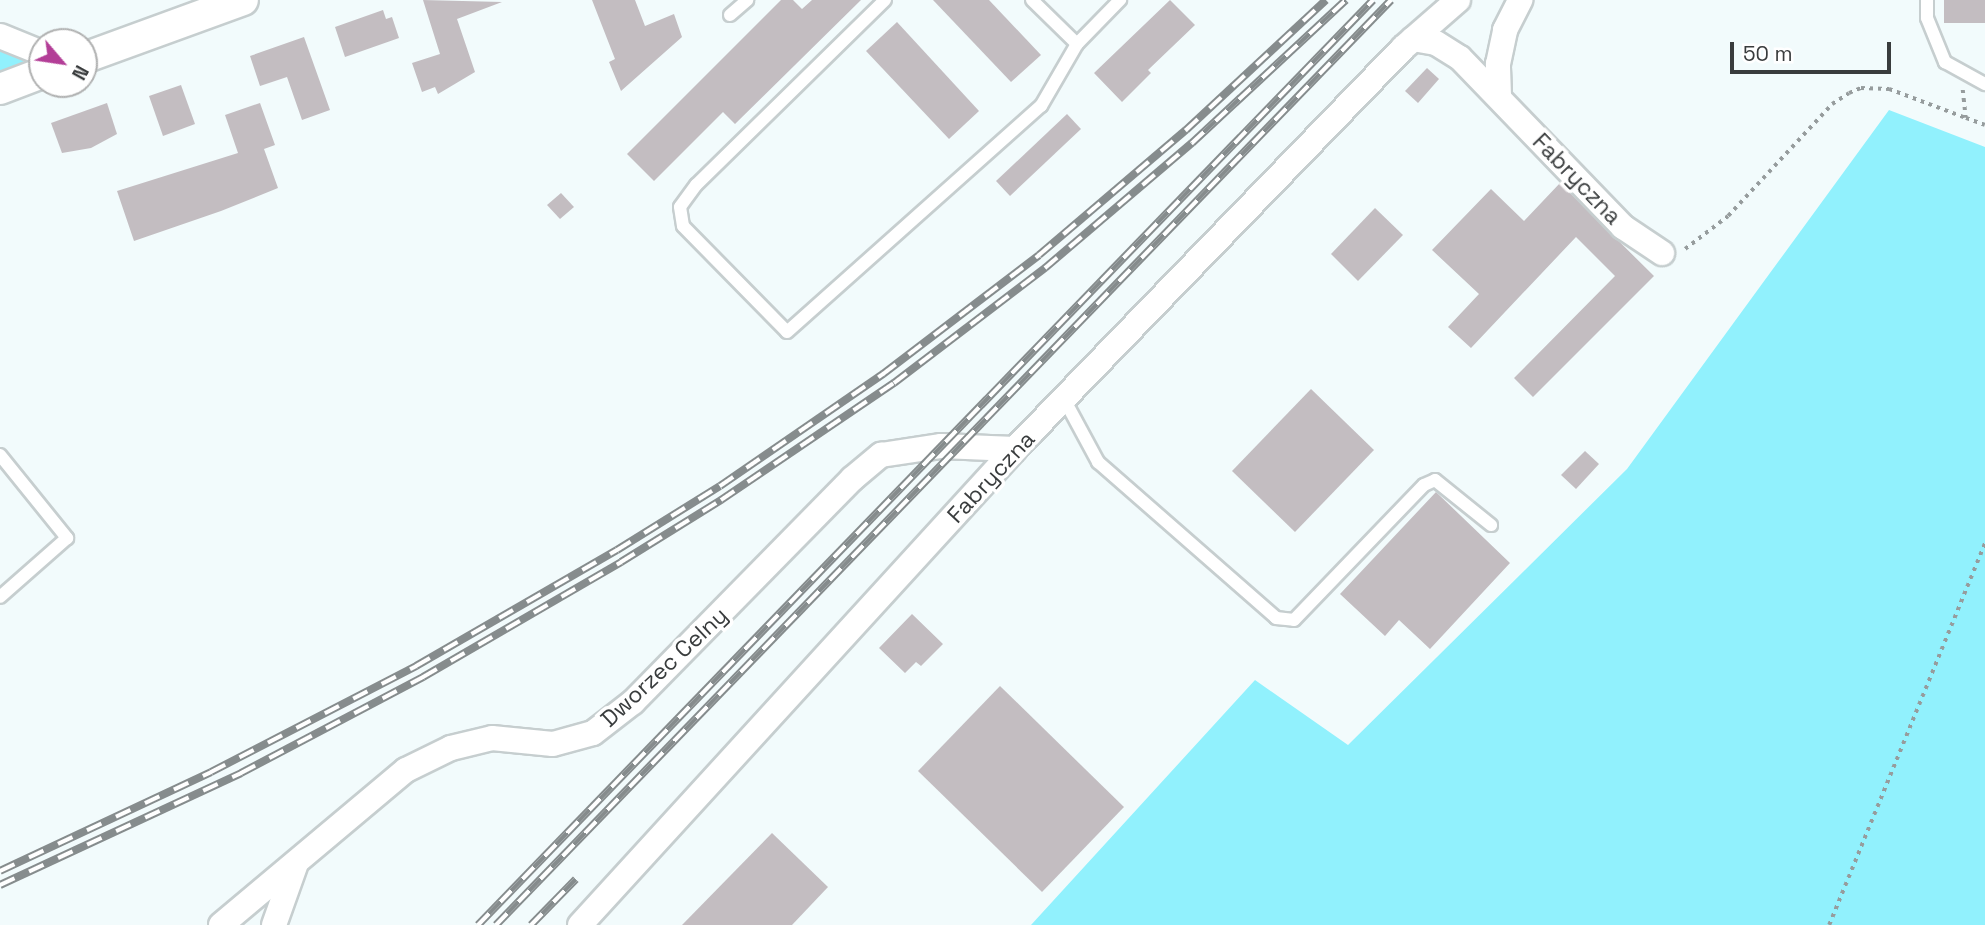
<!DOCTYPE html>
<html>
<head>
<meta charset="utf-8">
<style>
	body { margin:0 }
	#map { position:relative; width:1985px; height:925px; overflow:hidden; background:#f2fbfc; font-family:"Space Grotesk",sans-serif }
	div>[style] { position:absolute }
	.green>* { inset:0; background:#91f1fd }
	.building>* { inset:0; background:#c3bdc1 }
	.path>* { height:3.5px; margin-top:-1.75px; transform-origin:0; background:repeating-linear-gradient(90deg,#969c9d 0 3.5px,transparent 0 8.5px) }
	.roads { filter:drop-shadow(2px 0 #c6cecf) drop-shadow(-2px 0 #c6cecf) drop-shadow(0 2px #c6cecf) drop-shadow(0 -2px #c6cecf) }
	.service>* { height:12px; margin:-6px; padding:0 6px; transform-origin:6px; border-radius:6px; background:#fff }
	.minor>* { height:24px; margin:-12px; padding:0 12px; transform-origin:12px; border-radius:12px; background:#fff }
	.tertiary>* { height:30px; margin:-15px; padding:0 15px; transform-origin:15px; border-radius:15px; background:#fff }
	.rail>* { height:8px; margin-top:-4px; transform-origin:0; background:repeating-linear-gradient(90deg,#fff 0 16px,#868c8d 0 32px); box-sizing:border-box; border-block:2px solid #868c8d }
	span { translate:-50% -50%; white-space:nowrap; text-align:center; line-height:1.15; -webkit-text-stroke:7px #fff; paint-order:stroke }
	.street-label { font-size:23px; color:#393c3d }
	.north { position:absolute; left:28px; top:28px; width:70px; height:70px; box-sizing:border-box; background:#fff; border:2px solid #b0b1b1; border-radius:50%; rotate:119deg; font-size:19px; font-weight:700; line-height:28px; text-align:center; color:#393c3d }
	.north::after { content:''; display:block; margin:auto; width:24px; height:32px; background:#b33e97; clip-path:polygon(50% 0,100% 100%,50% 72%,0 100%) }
	.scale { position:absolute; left:1730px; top:42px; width:161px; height:32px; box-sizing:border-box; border:4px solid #393c3d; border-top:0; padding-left:9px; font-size:21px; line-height:24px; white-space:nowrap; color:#393c3d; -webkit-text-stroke:5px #fff; paint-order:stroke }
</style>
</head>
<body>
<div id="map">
	<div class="green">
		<i style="clip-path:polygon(4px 46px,23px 57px,24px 64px,0 77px,0 50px)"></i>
		<i style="clip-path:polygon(1889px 110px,1985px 147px,1985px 925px,1031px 925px,1255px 680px,1348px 745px,1627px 469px)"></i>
	</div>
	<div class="building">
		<i style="clip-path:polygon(423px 0,502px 2px,457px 19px,475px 72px,438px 94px,435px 87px,422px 92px,412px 63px,440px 54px)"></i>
		<i style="clip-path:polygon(592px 0,635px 0,645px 26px,674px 14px,682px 37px,621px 91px,609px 62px,615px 59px)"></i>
		<i style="clip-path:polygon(781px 0,793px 0,802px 9px,812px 0,861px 0,735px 124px,723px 112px,654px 181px,627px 154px)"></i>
		<i style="clip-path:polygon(933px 0,989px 0,1041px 55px,1011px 82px)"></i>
		<i style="clip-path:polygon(1170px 0,1195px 25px,1148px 70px,1151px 73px,1122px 102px,1094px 73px)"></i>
		<i style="clip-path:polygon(1944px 0,1985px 0,1985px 23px,1944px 23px)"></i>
		<i style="clip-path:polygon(383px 10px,386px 19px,392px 17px,399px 38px,345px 57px,335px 27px)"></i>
		<i style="clip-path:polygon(897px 22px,979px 111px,949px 139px,866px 51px)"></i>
		<i style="clip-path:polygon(304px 37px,330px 110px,302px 120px,287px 77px,260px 86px,250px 56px)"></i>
		<i style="clip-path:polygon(1427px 68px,1439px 79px,1418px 103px,1405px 91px)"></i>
		<i style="clip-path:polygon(181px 85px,195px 124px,163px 136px,149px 96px)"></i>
		<i style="clip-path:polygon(107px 103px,117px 134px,91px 148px,62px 153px,51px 123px)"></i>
		<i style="clip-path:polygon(260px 103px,275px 145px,264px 149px,278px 188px,221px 211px,134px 241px,117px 191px,238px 153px,225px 115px)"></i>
		<i style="clip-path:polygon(1067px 114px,1081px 129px,1010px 196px,996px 181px)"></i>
		<i style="clip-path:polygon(1560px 183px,1654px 276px,1533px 397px,1514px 378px,1615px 276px,1576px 237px,1471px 348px,1448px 327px,1479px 294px,1432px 250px,1491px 189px,1524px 221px)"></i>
		<i style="clip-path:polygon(561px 193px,574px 207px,560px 219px,547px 205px)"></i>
		<i style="clip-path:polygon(1375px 208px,1403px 235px,1358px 281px,1331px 254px)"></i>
		<i style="clip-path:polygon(1311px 389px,1374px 450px,1295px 532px,1232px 471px)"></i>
		<i style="clip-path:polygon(1585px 451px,1599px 464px,1576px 489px,1561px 475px)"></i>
		<i style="clip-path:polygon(1436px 492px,1510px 563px,1430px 649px,1399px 620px,1385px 636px,1340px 594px)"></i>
		<i style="clip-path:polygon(912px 614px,943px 644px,921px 666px,916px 662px,905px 673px,879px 648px)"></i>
		<i style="clip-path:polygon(1000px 686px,1124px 807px,1042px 892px,918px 771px)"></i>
		<i style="clip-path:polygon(772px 833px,828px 887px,792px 925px,682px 925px)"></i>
	</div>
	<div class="path">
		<i style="left:1963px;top:90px;width:28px;rotate:84deg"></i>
		<i style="left:1966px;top:118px;width:20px;rotate:20deg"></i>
		<i style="left:1685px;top:249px;width:54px;rotate:-37.5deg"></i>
		<i style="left:1728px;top:216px;width:153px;rotate:-47.1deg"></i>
		<i style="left:1832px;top:104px;width:20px;rotate:-33deg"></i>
		<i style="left:1849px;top:93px;width:13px;rotate:-23deg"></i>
		<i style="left:1861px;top:88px;width:28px;rotate:2deg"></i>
		<i style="left:1889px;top:89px;width:82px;rotate:20.6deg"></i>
		<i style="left:1829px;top:925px;width:413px;rotate:-67.8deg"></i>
	</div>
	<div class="roads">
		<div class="service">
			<i style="left:885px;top:0;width:264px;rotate:135.6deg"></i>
			<i style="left:696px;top:185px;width:27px;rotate:126deg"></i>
			<i style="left:680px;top:207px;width:19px;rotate:81deg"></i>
			<i style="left:683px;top:226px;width:148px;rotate:45.5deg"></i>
			<i style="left:787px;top:332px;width:340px;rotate:-41.7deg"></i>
			<i style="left:1041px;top:106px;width:72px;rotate:-59.9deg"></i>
			<i style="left:1077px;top:44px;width:62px;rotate:-45.7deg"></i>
			<i style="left:1032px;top:0;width:63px;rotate:44.4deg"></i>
			<i style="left:1927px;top:0;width:18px;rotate:90deg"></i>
			<i style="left:1927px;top:18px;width:48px;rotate:67.8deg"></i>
			<i style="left:1945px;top:62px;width:46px;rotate:28.8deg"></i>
			<i style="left:730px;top:15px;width:23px;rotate:-41deg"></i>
			<i style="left:1064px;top:399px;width:72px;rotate:61.6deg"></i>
			<i style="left:1098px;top:462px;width:237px;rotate:41.2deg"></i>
			<i style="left:1276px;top:618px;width:18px;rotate:6deg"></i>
			<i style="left:1294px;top:620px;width:187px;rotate:-46.1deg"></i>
			<i style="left:1424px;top:485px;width:12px;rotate:-24deg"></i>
			<i style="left:1435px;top:480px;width:72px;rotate:38.8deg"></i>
			<i style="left:0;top:455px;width:107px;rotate:51.1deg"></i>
			<i style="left:67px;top:538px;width:89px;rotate:138.6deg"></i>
		</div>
		<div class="minor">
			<i style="left:0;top:36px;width:45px;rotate:22deg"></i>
			<i style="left:1413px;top:39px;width:23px;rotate:10deg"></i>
			<i style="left:1436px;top:43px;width:28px;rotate:32deg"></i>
			<i style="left:1460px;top:58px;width:235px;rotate:46deg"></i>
			<i style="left:1623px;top:227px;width:47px;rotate:33.7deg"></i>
			<i style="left:1499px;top:96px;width:32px;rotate:-92deg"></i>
			<i style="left:1498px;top:64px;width:35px;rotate:-78deg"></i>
			<i style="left:1505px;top:30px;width:34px;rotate:-63deg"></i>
			<i style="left:221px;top:925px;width:241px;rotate:-40deg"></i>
			<i style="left:406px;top:770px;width:50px;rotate:-26.1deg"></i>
			<i style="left:451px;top:748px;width:42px;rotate:-13.7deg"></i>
			<i style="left:492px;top:738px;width:61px;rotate:5.6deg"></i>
			<i style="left:553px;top:744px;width:41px;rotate:-15.4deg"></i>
			<i style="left:593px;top:733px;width:51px;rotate:-37.8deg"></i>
			<i style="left:633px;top:702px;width:313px;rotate:-45.5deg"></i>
			<i style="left:852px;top:479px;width:38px;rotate:-40deg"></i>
			<i style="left:881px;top:455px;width:61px;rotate:-8.5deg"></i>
			<i style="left:941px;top:446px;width:74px;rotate:2.3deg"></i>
			<i style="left:274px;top:925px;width:63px;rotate:-70.4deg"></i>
			<i style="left:580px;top:925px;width:645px;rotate:-47.58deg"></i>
			<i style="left:1015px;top:449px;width:558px;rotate:-45.94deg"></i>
			<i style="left:1403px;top:48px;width:73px;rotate:-41.1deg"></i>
		</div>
		<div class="tertiary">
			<i style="left:84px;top:58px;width:169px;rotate:-20deg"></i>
			<i style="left:0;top:89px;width:45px;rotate:-20.9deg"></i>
		</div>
	</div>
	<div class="rail">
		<i style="left:0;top:871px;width:233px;rotate:-25.1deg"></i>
		<i style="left:211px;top:772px;width:231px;rotate:-27.3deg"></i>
		<i style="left:416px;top:666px;width:232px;rotate:-30deg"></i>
		<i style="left:617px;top:550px;width:121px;rotate:-31.9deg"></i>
		<i style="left:720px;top:486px;width:198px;rotate:-34.5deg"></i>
		<i style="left:883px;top:374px;width:196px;rotate:-37.3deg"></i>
		<i style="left:1039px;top:255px;width:193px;rotate:-40.4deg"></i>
		<i style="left:1186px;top:130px;width:191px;rotate:-42.9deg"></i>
		<i style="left:0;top:885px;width:266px;rotate:-24.9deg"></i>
		<i style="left:241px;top:773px;width:206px;rotate:-27.8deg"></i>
		<i style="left:423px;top:677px;width:229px;rotate:-30.1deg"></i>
		<i style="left:621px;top:562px;width:118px;rotate:-31.8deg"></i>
		<i style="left:721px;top:500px;width:209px;rotate:-34.1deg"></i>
		<i style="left:894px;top:383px;width:190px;rotate:-37.3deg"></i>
		<i style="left:1045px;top:268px;width:193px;rotate:-40.4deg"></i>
		<i style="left:1192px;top:143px;width:210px;rotate:-42.9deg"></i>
		<i style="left:478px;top:925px;width:1287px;rotate:-45.94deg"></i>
		<i style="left:496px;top:925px;width:1287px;rotate:-45.94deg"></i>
		<i style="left:531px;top:925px;width:64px;rotate:-45.6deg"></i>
	</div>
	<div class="street-label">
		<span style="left:1577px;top:179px;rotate:46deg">Fabryczna</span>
		<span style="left:991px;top:477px;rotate:-47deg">Fabryczna</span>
		<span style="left:664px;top:667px;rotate:-43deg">Dworzec Celny</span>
	</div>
	<div class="north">N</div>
	<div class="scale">50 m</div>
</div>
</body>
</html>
